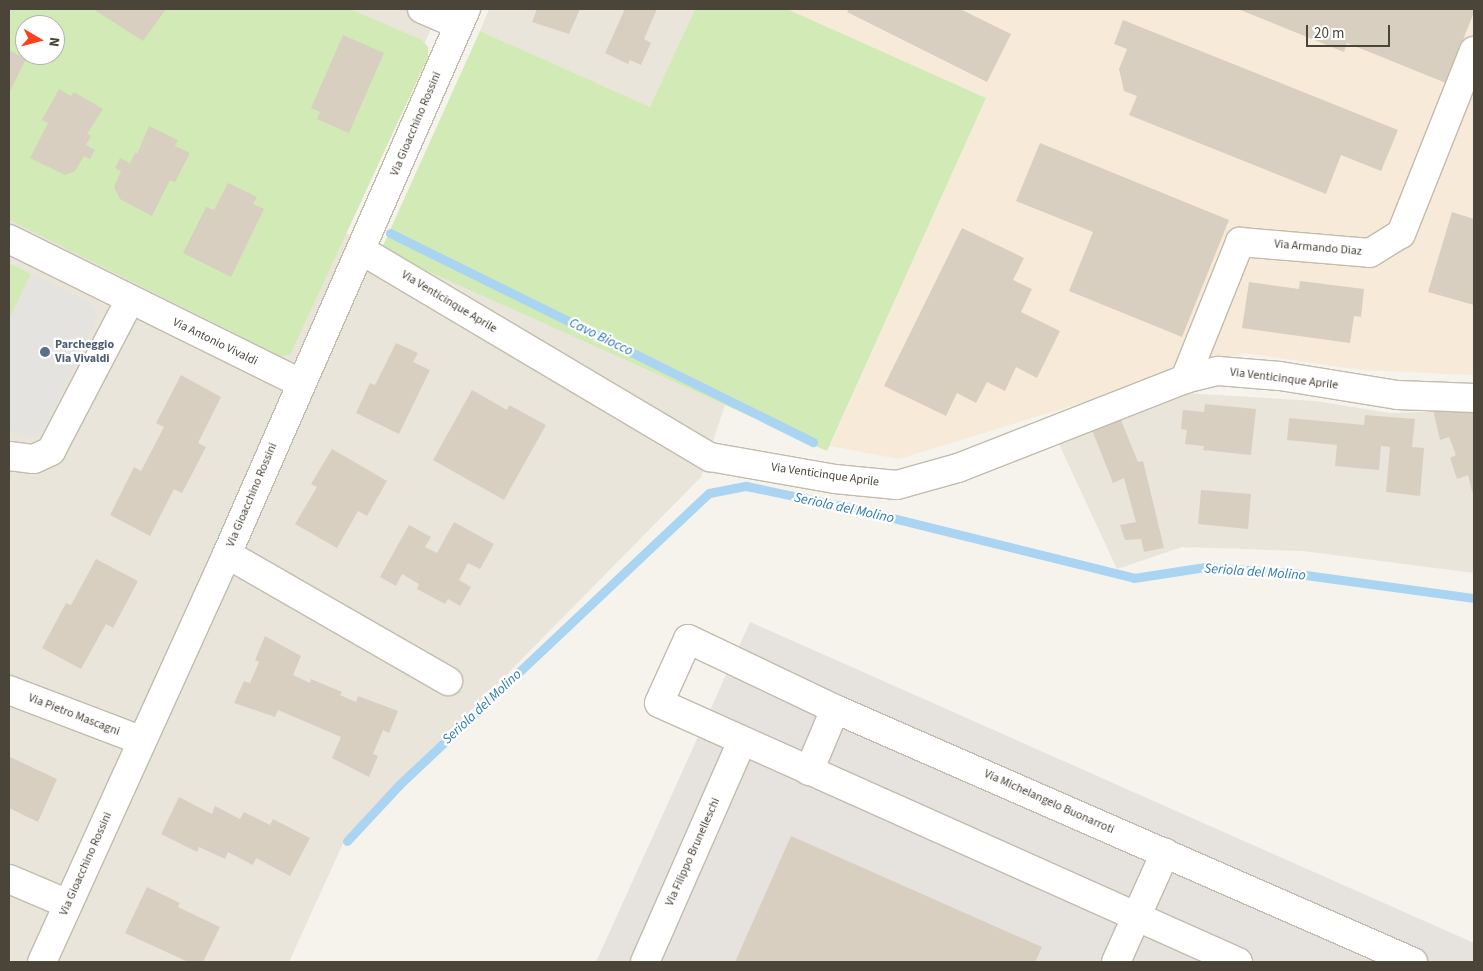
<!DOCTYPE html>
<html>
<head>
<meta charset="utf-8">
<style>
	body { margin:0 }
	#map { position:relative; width:1483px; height:971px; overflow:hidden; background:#f6f3ec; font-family:"Source Sans 3",sans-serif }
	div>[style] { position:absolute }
	.residential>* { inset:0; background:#eae5da }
	.commercial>* { inset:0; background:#f7ead8 }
	.industrial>* { inset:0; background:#e6e2dd }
	.green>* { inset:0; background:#d2eab5 }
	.parking>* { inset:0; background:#e5e3e0 }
	.stream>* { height:9px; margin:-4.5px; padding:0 4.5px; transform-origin:4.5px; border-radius:4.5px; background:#a9d4f2 }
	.building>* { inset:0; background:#d8cfc1 }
	.roads { filter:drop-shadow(1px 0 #c2bbae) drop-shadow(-1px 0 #c2bbae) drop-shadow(0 1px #c2bbae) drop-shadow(0 -1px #c2bbae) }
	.street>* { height:28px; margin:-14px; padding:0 14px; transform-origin:14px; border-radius:14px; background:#fff }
	.dots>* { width:14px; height:14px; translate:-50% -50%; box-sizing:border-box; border:2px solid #fff; border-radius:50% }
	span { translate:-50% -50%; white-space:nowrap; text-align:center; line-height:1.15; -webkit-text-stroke:4.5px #fff; paint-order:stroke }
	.street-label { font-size:12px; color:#4b4439 }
	.service-label { font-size:12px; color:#4e5e75; font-weight:700 }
	.left { translate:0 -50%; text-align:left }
	.water-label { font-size:14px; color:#2e7ab2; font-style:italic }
	.frame { position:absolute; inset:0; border:10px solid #4b4439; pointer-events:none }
	.north { position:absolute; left:15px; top:15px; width:50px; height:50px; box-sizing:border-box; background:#fff; border:1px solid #b7b4b0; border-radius:50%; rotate:98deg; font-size:14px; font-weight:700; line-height:20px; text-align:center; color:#4b4439 }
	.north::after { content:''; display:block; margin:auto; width:18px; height:22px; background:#fc3f1d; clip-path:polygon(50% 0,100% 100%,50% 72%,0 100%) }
	.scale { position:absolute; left:1306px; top:25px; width:84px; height:22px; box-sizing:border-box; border:2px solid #4b4439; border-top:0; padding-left:6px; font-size:15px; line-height:18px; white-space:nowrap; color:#4b4439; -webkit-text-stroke:4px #fff; paint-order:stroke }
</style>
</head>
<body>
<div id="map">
	<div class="residential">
		<i style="clip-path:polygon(evenodd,9px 9px,440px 9px,340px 231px,725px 405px,701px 477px,345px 839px,289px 962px,9px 962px,9px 9px,25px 25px,55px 25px,55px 55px,25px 55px,25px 25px)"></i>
		<i style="clip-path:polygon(489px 9px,695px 9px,650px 108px,480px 31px)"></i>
		<i style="clip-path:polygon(1184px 393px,1315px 401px,1390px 413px,1474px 410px,1474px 573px,1303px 551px,1182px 547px,1117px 569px,1057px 440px)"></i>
	</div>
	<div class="commercial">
		<i style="clip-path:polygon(787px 9px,1474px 9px,1474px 375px,1361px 370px,1244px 353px,899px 459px,830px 446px,986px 98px)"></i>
	</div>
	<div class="industrial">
		<i style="clip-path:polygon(750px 622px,1474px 943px,1474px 962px,596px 962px)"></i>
	</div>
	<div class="green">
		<i style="clip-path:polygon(evenodd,9px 9px,350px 9px,422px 40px,428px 47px,428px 57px,290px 355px,280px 356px,9px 220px,9px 9px,25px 25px,55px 25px,55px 55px,25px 55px,25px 25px)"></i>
		<i style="clip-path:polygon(695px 9px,787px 9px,986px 98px,827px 451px,381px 250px,480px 31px,650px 107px)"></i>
		<i style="clip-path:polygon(9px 263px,31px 274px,9px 319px)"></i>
	</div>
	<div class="parking">
		<i style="clip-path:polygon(31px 274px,90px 303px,98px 316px,44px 430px,31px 438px,9px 430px,9px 319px)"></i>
	</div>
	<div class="stream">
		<i style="left:390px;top:233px;width:472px;rotate:26.3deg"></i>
		<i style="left:347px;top:841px;width:78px;rotate:-47.1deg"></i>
		<i style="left:400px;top:784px;width:424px;rotate:-43.3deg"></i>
		<i style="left:709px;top:493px;width:38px;rotate:-11deg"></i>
		<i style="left:746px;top:486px;width:112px;rotate:11.8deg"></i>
		<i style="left:856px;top:509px;width:286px;rotate:13.9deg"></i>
		<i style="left:1134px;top:578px;width:72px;rotate:-8.8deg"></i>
		<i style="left:1205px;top:567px;width:86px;rotate:4deg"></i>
		<i style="left:1291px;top:573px;width:185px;rotate:7.8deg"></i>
	</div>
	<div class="building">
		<i style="clip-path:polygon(93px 9px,166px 9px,143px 41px)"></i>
		<i style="clip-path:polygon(537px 9px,580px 9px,569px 34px,532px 22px)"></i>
		<i style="clip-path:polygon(625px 9px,657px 9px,644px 39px,651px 43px,641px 65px,630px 60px,628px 64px,605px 53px)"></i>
		<i style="clip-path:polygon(849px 9px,960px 9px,1011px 34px,987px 82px,847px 12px)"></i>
		<i style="clip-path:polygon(1238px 9px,1474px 9px,1474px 12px,1446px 83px,1347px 43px,1344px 52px)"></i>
		<i style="clip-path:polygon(1123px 20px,1398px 130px,1381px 171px,1341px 155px,1326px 194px,1129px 115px,1137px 96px,1124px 91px,1119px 69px,1127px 49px,1114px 44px)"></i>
		<i style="clip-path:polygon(343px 35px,384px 53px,349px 133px,317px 119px,320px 112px,311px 108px)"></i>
		<i style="clip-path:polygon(9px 50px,26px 59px,9px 93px)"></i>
		<i style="clip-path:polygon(59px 89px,71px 96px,74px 92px,103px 109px,87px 134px,91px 136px,86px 145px,95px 150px,90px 159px,84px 156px,75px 171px,65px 175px,30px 158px,48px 123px,42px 120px)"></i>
		<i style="clip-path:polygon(149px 126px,178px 140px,175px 146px,190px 153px,175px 182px,170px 180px,152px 216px,120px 199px,114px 187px,121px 171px,115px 168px,120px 158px,130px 163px,135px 153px,137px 154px)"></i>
		<i style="clip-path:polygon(1040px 143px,1229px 220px,1182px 337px,1069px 291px,1093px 232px,1016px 201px)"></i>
		<i style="clip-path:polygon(228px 183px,257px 197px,253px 204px,264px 209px,231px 277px,183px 253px,206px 207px,214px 210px)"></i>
		<i style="clip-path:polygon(1452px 212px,1474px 219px,1474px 305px,1428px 292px)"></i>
		<i style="clip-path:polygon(962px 228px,1024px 258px,1013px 280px,1032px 289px,1021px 312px,1060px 331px,1037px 378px,1016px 367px,1005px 391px,987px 382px,976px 403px,957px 393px,946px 416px,884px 386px)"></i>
		<i style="clip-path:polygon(1300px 281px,1364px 289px,1361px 317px,1354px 316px,1350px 343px,1242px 328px,1249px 282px,1299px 289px)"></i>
		<i style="clip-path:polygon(396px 343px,418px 353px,413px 362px,430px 370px,399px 434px,356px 413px,370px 383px,375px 385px)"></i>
		<i style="clip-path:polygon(181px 375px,221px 397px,198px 443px,206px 447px,182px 493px,174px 489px,150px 536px,110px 515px,134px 467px,141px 471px,164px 427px,156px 423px)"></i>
		<i style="clip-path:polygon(472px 390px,507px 410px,509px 405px,546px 425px,504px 500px,433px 460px)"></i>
		<i style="clip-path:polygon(1205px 404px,1256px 409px,1251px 455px,1203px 450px,1204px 446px,1185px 444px,1187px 430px,1181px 429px,1183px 410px,1204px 412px)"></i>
		<i style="clip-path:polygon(1433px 410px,1474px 411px,1474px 499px,1468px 475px,1457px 479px,1450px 458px,1456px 455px,1449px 437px,1440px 440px)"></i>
		<i style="clip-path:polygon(1365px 415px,1415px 419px,1412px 447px,1424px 448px,1420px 496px,1386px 492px,1390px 447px,1381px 446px,1379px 470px,1335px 466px,1337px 445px,1287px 440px,1289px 418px,1364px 425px)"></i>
		<i style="clip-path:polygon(1121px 420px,1138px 462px,1143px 461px,1164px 548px,1144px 552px,1141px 539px,1125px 540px,1120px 525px,1136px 522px,1124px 478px,1113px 483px,1092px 430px)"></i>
		<i style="clip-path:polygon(332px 449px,387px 481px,367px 516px,358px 511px,337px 548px,295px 524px,317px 487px,311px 484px)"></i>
		<i style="clip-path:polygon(1201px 490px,1251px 494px,1248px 529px,1198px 524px)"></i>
		<i style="clip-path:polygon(454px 522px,494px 544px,480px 569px,468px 563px,459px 580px,471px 587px,460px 606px,448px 599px,445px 604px,417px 589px,419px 584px,402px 574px,396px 586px,380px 577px,409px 525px,431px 537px,425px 547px,437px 553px)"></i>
		<i style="clip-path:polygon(96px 559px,138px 581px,113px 628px,106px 624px,81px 669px,42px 648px,66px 603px,71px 605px)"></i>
		<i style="clip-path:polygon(265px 636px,301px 656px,293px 675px,310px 683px,311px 679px,342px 692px,340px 695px,356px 702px,358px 696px,398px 711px,389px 733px,383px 730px,373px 754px,378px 756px,369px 777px,332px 758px,341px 737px,278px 710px,275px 717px,234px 703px,244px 681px,250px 683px,259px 662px,255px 660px)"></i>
		<i style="clip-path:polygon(10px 757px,57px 779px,38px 822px,9px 808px)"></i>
		<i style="clip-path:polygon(179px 797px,212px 814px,215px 806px,240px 819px,244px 812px,270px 825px,273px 819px,310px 838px,290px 876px,256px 858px,253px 865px,228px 852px,225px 859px,199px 847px,197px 852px,161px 834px)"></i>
		<i style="clip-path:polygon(791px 836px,1042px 947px,1035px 962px,735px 962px)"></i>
		<i style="clip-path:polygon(147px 887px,180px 903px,178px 907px,220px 927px,203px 962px,188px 962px,125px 933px)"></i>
	</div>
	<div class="roads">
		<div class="street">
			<i style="left:422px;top:9px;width:40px;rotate:23.4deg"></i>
			<i style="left:9px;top:239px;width:325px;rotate:26.3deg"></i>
			<i style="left:361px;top:250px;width:406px;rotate:30.7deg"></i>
			<i style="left:710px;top:457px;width:127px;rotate:10deg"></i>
			<i style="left:835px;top:479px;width:62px;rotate:5.5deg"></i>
			<i style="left:897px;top:485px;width:63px;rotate:-15.6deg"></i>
			<i style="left:958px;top:468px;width:244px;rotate:-21.4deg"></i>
			<i style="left:1185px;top:379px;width:34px;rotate:-14deg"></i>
			<i style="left:1218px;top:371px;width:62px;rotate:4.6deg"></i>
			<i style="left:1280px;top:376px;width:119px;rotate:9.2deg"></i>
			<i style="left:1397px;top:395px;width:77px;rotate:2.2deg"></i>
			<i style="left:1185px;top:379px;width:148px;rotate:-68.1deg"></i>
			<i style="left:1240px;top:242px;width:130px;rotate:4.8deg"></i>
			<i style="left:1370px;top:253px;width:36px;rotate:-32deg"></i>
			<i style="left:1401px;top:234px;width:197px;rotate:-68.3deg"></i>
			<i style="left:9px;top:456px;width:25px;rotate:7deg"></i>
			<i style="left:34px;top:459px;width:19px;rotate:-25deg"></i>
			<i style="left:51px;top:451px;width:170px;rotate:-62.4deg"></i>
			<i style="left:227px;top:554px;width:255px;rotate:29.9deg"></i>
			<i style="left:9px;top:690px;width:140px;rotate:20.9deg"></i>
			<i style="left:809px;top:771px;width:67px;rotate:-67.2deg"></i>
			<i style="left:9px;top:879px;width:64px;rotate:23deg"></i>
			<i style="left:42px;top:962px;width:448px;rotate:-65.6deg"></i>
			<i style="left:227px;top:554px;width:595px;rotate:-66.32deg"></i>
			<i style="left:645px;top:962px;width:241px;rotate:-66.3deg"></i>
			<i style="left:1116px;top:962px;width:120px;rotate:-65.8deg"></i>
			<i style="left:1238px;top:962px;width:634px;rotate:-155.9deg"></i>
			<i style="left:659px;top:703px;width:70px;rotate:-65.6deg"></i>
			<i style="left:688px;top:639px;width:163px;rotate:25.5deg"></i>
			<i style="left:835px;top:709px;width:631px;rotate:23.64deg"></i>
		</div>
	</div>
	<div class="dots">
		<i style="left:45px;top:352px;background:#5c6f8a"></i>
	</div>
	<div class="street-label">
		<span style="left:416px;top:124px;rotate:-67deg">Via Gioacchino Rossini</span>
		<span style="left:1318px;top:248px;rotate:5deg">Via Armando Diaz</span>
		<span style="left:449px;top:302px;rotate:31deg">Via Venticinque Aprile</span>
		<span style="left:215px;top:342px;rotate:26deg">Via Antonio Vivaldi</span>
		<span style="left:1284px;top:379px;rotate:7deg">Via Venticinque Aprile</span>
		<span style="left:825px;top:475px;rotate:8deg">Via Venticinque Aprile</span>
		<span style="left:252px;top:495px;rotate:-67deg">Via Gioacchino Rossini</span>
		<span style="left:74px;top:715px;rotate:21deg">Via Pietro Mascagni</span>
		<span style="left:1049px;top:802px;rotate:24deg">Via Michelangelo Buonarroti</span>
		<span style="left:693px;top:852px;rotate:-66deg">Via Filippo Brunelleschi</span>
		<span style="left:86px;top:864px;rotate:-66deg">Via Gioacchino Rossini</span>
	</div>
	<div class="service-label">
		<span class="left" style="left:55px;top:352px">Parcheggio<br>Via Vivaldi</span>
	</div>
	<div class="water-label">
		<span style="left:601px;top:337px;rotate:26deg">Cavo Biocco</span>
		<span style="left:844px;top:508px;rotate:12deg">Seriola del Molino</span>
		<span style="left:1255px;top:572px;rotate:4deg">Seriola del Molino</span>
		<span style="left:482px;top:707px;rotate:-43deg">Seriola del Molino</span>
	</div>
	<div class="frame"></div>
	<div class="north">N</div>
	<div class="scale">20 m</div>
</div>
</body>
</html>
